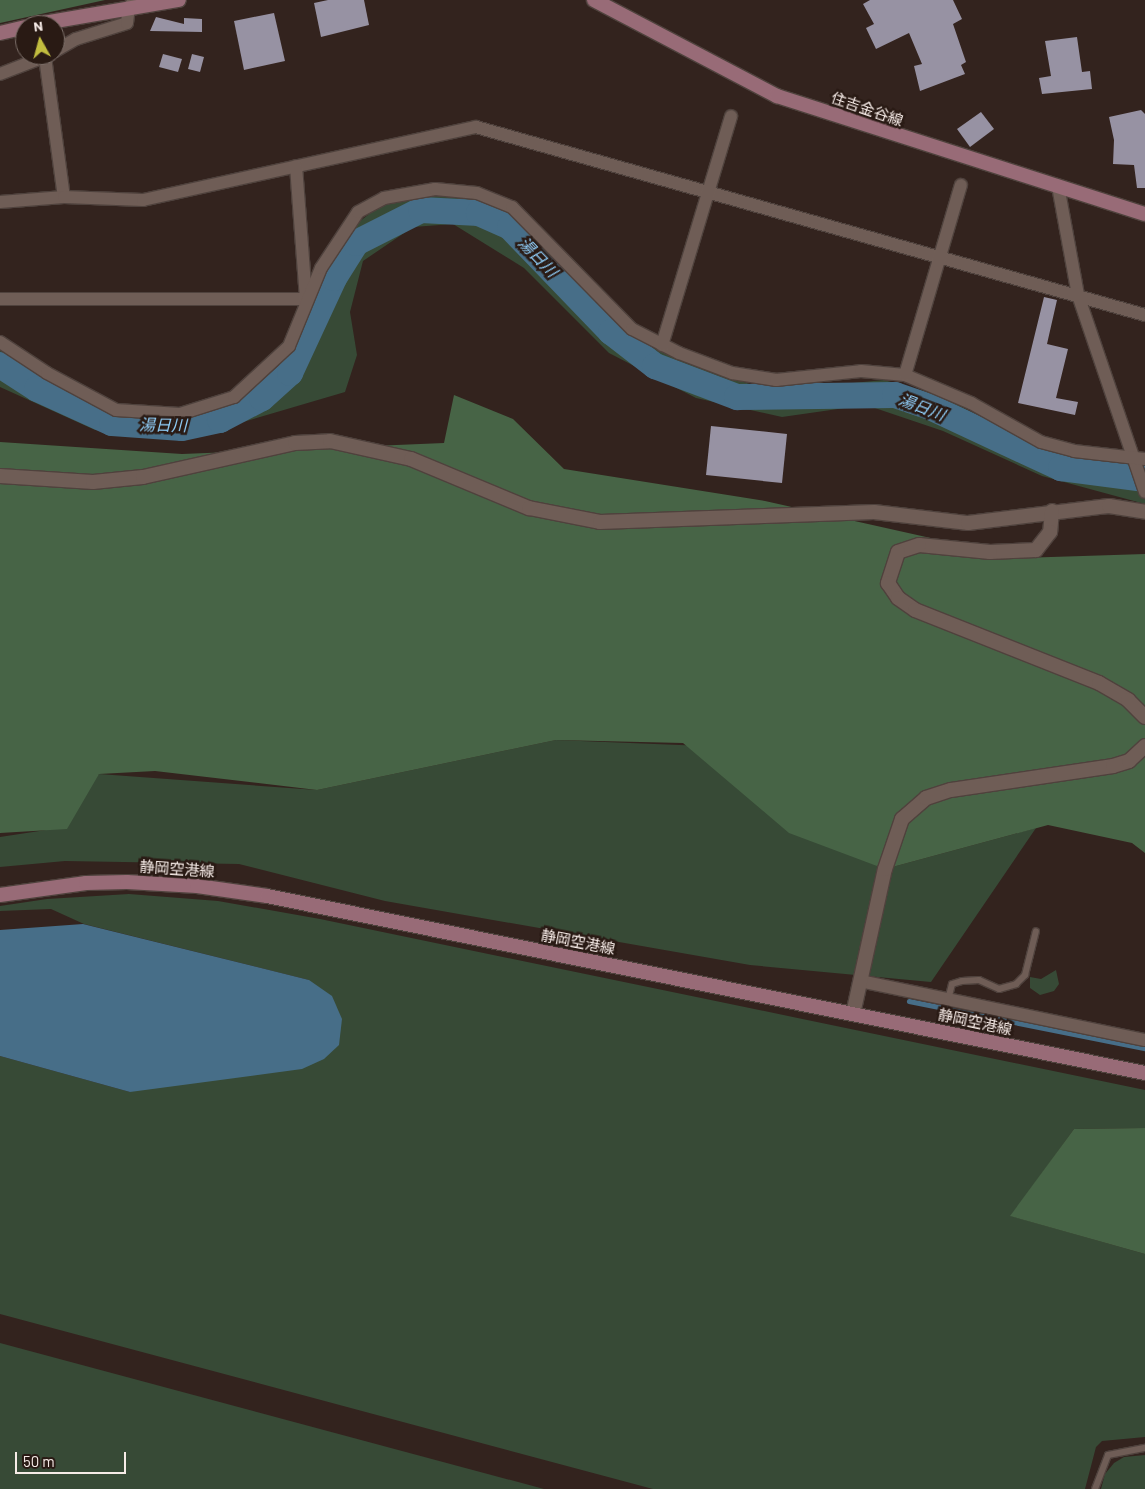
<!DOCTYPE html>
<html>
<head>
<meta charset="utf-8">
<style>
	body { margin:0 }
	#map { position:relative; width:1145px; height:1489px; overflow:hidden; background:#33231e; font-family:Barlow,"Noto Sans JP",sans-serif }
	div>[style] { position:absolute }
	.green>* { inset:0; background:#374a36 }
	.forest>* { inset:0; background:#476446 }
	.water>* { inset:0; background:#476e88 }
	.stream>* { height:4.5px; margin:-2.25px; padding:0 2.25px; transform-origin:2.25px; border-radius:2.25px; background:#476e88 }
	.river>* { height:26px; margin:-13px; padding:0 13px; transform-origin:13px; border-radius:13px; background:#476e88 }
	.building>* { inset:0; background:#9792a3 }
	.roads { filter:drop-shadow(1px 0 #4f423d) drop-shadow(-1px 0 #4f423d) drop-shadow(0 1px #4f423d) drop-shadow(0 -1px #4f423d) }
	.service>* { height:6px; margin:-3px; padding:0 3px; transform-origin:3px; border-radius:3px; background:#6f5d56 }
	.minor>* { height:12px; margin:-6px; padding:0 6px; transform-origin:6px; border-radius:6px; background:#6f5d56 }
	.tertiary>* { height:14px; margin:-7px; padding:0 7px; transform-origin:7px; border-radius:7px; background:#6f5d56 }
	.secondary>* { height:14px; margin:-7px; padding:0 7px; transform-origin:7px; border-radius:7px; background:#986b77 }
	span { translate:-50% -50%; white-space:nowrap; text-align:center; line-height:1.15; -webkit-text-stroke:5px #291a14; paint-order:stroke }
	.street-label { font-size:15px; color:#f6ebe7 }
	.water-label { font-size:16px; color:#92d3ff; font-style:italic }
	.north { position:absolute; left:15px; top:15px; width:50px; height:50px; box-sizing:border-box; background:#291a14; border:1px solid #7b6e68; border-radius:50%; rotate:353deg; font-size:14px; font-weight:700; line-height:20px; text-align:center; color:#f6ebe7 }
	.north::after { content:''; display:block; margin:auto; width:18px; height:22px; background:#c2bd3f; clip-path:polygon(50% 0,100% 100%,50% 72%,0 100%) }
	.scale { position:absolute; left:15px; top:1452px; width:111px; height:22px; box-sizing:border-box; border:2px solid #f6ebe7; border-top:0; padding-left:6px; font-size:15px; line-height:18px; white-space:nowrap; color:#f6ebe7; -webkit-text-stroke:4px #291a14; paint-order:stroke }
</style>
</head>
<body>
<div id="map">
	<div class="green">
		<i style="clip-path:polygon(428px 195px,488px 198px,545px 241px,581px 287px,645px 345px,768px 391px,884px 380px,940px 396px,1034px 444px,1112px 462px,1145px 464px,1145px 504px,1042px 476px,943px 431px,866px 405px,782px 417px,696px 398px,609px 353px,524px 268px,453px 224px,413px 227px,363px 261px,350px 312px,357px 355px,345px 392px,192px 437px,95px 430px,0 387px,0 349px,115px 415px,181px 419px,246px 397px,289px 356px,355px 225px,386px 201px)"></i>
		<i style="clip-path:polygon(556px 740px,704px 746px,885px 869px,1036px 828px,931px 982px,750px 965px,385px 901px,239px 864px,65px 861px,0 867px,0 837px,46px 830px,99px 774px,317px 790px)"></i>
		<i style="clip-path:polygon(129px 894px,218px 901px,320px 919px,1145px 1090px,1145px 1128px,1074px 1129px,1011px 1216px,1145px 1254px,1145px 1437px,1102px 1441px,1096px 1447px,1085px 1489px,653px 1489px,0 1314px,0 1056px,130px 1092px,309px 980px,84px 924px,51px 909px,0 911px,0 906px,47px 899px)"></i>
		<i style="clip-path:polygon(1056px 970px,1059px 984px,1054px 991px,1040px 995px,1030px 988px,1030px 977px,1041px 979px)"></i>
		<i style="clip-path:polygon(0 1343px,544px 1489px,0 1489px)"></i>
		<i style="clip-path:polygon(1145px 1455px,1145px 1489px,1101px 1489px,1105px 1474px,1114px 1463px,1124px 1457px)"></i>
	</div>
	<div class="forest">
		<i style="clip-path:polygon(0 0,105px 0,0 23px)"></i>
		<i style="clip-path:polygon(454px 395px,513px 419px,564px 469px,765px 501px,1020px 558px,1145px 554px,1145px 853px,1132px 843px,1048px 825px,885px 869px,789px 833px,683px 743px,556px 740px,317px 790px,155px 771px,99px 774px,67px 829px,0 833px,0 442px,182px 454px,444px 443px)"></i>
		<i style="clip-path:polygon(1145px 1128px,1145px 1254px,1010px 1216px,1074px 1129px)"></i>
	</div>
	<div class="water">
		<i style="clip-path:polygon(83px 924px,309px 980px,332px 996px,342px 1019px,339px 1045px,324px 1059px,302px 1069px,130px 1092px,0 1056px,0 930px)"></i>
	</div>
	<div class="stream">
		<i style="left:909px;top:1001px;width:241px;rotate:11.3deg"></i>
	</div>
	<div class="river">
		<i style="left:0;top:365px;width:44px;rotate:33deg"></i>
		<i style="left:37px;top:389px;width:82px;rotate:24.4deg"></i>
		<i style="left:112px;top:423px;width:70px;rotate:4.1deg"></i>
		<i style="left:182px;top:428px;width:39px;rotate:-12deg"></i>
		<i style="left:220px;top:420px;width:47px;rotate:-27.6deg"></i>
		<i style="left:262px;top:398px;width:38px;rotate:-42deg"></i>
		<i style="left:290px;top:373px;width:105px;rotate:-65.1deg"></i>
		<i style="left:334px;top:278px;width:41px;rotate:-57.8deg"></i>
		<i style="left:356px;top:243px;width:73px;rotate:-26.9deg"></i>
		<i style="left:421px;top:210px;width:58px;rotate:3deg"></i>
		<i style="left:479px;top:213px;width:34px;rotate:24deg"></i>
		<i style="left:510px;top:227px;width:146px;rotate:46.1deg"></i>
		<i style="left:611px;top:332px;width:56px;rotate:37.7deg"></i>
		<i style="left:655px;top:366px;width:88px;rotate:20.7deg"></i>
		<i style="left:737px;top:397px;width:158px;rotate:-0.7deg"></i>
		<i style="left:895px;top:395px;width:37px;rotate:19deg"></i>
		<i style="left:930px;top:407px;width:145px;rotate:25deg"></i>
		<i style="left:1061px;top:468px;width:85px;rotate:7.5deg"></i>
	</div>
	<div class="building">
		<i style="clip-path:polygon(328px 0,364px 0,369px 25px,321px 37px,314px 3px)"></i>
		<i style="clip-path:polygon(870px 0,953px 0,962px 19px,953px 24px,966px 62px,961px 65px,965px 74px,920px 91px,914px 66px,922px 64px,909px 33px,876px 49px,866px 28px,874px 24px,863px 4px)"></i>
		<i style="clip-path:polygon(274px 13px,285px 61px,244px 70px,234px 21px)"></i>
		<i style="clip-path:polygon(156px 17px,184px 24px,184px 18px,202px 19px,202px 32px,150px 31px)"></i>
		<i style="clip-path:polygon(1077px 37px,1082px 72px,1090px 71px,1092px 89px,1042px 94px,1039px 78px,1051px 76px,1045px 41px)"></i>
		<i style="clip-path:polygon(163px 54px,182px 59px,178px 72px,159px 67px)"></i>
		<i style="clip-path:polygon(192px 54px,204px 57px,200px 72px,188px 69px)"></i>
		<i style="clip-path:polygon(1141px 110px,1145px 114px,1145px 188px,1137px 188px,1134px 165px,1113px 164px,1114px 140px,1109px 117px)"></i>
		<i style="clip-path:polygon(981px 112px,994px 129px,970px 147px,957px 129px)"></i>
		<i style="clip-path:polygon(1044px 297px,1057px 300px,1047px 344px,1068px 349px,1056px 398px,1078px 402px,1075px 415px,1018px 403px)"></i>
		<i style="clip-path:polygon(711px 426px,787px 434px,782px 483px,706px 475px)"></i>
	</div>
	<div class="roads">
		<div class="service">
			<i style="left:948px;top:1000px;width:16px;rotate:-76deg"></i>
			<i style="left:952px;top:984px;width:10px;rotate:-17deg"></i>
			<i style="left:962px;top:981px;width:17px;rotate:-3deg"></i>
			<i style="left:979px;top:980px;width:22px;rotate:24deg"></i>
			<i style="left:999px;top:989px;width:18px;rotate:-16deg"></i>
			<i style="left:1016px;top:984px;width:13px;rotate:-45deg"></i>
			<i style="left:1025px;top:975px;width:45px;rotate:-76deg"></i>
			<i style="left:1095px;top:1489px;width:36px;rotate:-69deg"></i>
			<i style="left:1108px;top:1455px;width:38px;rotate:-11deg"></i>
		</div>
		<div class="minor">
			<i style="left:55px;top:51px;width:24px;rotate:-30deg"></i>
			<i style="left:76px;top:39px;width:53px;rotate:-17.4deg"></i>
			<i style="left:127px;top:23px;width:16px;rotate:-83deg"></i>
			<i style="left:129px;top:7px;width:9px;rotate:-49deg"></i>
			<i style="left:45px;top:57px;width:141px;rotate:82.3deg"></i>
			<i style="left:0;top:74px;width:53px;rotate:-21.2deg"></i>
			<i style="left:1058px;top:186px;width:111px;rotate:79.6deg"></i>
			<i style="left:1078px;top:295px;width:208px;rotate:71.2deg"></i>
			<i style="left:0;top:202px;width:64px;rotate:-4.5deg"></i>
			<i style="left:64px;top:197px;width:79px;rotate:2.2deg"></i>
			<i style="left:143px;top:200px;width:341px;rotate:-12.4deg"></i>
			<i style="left:476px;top:127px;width:695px;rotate:15.7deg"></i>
			<i style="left:0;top:299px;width:306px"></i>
			<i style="left:306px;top:299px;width:133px;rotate:-94.3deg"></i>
			<i style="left:0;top:342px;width:56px;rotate:33.4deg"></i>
			<i style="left:47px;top:373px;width:78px;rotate:28.2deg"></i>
			<i style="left:116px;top:410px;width:64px;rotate:3.6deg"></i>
			<i style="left:180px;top:414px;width:57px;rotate:-17.5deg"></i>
			<i style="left:234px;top:397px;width:75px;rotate:-42.8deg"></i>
			<i style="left:289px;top:346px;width:84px;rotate:-67.7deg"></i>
			<i style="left:321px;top:268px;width:67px;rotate:-56.5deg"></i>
			<i style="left:358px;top:212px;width:30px;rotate:-28deg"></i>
			<i style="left:384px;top:198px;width:52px;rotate:-10deg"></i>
			<i style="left:435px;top:189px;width:42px;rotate:5.4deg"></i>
			<i style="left:477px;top:193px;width:38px;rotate:22deg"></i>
			<i style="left:512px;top:207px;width:171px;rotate:45.5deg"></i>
			<i style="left:632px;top:329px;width:53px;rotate:27.1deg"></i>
			<i style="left:679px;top:353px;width:57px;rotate:20.7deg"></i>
			<i style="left:732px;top:373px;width:45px;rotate:9deg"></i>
			<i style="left:776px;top:380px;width:85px;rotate:-6deg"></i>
			<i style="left:861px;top:371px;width:44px;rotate:5.2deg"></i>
			<i style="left:905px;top:375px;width:72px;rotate:23deg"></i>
			<i style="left:971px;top:403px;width:80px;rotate:29.1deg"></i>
			<i style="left:1041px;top:442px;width:34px;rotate:15deg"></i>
			<i style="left:1074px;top:451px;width:71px;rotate:6.4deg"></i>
			<i style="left:662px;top:345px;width:239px;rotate:-73.2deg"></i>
			<i style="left:905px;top:375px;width:198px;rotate:-73.6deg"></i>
			<i style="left:860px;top:981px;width:291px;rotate:11.7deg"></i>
		</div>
		<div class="tertiary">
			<i style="left:0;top:476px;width:93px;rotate:3.7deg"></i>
			<i style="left:93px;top:482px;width:50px;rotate:-5.7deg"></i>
			<i style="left:143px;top:477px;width:156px;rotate:-12.6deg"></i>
			<i style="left:295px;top:443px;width:35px;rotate:-3deg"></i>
			<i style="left:330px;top:441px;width:83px;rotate:12.5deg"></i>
			<i style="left:411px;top:459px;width:128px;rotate:22.6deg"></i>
			<i style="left:529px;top:508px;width:72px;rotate:11.2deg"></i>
			<i style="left:600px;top:522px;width:274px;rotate:-2.1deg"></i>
			<i style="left:874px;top:512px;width:95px;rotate:6.7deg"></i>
			<i style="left:968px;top:523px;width:142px;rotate:-6.9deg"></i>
			<i style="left:1109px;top:506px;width:36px;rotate:9deg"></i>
			<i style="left:1052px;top:511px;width:21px;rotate:95deg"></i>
			<i style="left:1050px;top:532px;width:23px;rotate:128deg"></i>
			<i style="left:1036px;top:550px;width:46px;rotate:177.5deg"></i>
			<i style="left:990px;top:552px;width:71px;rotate:-174.4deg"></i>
			<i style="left:919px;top:545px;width:22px;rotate:162deg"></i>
			<i style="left:898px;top:552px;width:33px;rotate:108deg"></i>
			<i style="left:888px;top:583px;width:18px;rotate:56deg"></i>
			<i style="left:898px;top:598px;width:21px;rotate:35deg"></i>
			<i style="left:915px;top:610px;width:198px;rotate:21.6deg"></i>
			<i style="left:1099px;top:683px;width:34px;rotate:30deg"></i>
			<i style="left:1128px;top:700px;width:24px;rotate:45deg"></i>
			<i style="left:853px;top:1014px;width:148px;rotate:-77.6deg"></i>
			<i style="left:885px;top:869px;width:53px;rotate:-71.2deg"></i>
			<i style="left:902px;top:819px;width:32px;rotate:-41deg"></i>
			<i style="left:926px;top:798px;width:26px;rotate:-18deg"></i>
			<i style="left:951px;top:790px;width:164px;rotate:-8.4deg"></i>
			<i style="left:1113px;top:766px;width:17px;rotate:-17deg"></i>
			<i style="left:1129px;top:761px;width:22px;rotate:-43deg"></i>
		</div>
		<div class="secondary">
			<i style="left:594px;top:0;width:207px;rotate:27.7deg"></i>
			<i style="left:777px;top:96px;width:386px;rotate:17.8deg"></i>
			<i style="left:32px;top:25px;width:149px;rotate:-9.7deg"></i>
			<i style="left:0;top:33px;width:26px;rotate:-13deg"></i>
			<i style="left:0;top:895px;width:87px;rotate:-7.9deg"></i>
			<i style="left:86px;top:883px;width:41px;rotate:-1.4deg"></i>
			<i style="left:127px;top:882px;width:70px;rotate:3.3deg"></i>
			<i style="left:197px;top:886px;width:71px;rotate:8.1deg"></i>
			<i style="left:267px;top:896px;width:896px;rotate:11.4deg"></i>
		</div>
	</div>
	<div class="street-label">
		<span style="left:867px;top:109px;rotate:19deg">住吉金谷線</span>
		<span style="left:177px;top:869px;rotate:4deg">静岡空港線</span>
		<span style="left:578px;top:942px;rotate:11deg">静岡空港線</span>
		<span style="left:975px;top:1022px;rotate:12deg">静岡空港線</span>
	</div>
	<div class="water-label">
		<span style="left:538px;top:257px;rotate:46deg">湯日川</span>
		<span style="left:922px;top:407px;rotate:21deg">湯日川</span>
		<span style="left:163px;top:425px;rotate:1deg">湯日川</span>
	</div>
	<div class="north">N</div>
	<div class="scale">50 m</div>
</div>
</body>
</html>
